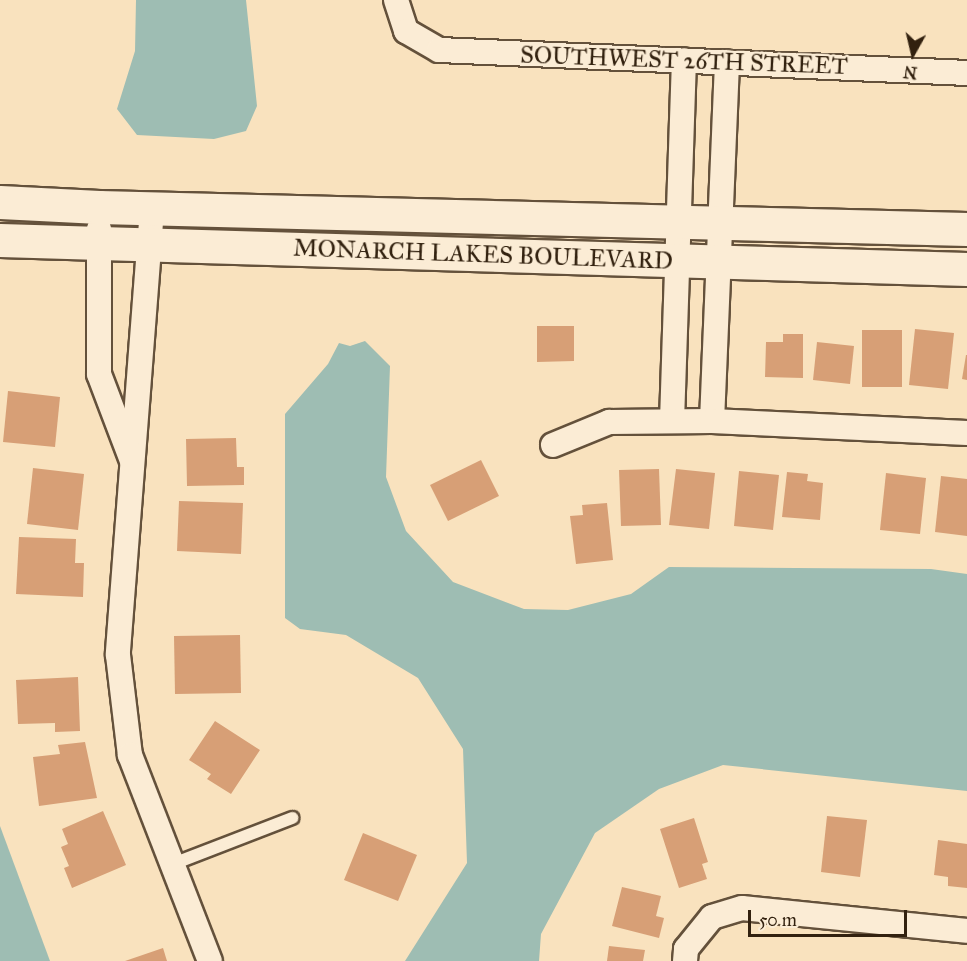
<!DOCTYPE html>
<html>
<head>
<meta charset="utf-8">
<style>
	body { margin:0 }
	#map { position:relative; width:967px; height:961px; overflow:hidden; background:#f9e2be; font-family:"IM FELL Great Primer",serif }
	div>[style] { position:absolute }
	.water>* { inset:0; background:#9ebdb3 }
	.building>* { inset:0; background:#d79f76 }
	.roads { filter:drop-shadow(2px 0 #64513b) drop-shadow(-2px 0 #64513b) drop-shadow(0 2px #64513b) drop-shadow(0 -2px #64513b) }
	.lane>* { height:12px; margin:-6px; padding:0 6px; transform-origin:6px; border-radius:6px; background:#fbecd5 }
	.street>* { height:24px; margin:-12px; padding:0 12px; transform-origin:12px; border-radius:12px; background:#fbecd5 }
	.secondary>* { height:33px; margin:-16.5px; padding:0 16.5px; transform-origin:16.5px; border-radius:16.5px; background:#fbecd5 }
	span { translate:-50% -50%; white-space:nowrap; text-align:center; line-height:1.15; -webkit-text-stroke:4.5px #fbecd5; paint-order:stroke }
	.street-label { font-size:24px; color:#32210f }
	.north { position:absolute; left:883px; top:24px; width:60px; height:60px; -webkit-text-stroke:4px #fbecd5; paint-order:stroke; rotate:188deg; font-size:16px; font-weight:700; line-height:24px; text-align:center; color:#32210f }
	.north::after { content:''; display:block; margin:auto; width:21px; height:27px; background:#32210f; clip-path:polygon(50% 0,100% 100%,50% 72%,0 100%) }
	.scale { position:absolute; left:748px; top:910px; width:159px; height:27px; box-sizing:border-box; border:3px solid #32210f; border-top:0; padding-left:8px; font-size:18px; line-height:21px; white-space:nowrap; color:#32210f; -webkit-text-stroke:4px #fbecd5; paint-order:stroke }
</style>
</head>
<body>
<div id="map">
	<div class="water">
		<i style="clip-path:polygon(136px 0,246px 0,257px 106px,246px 131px,214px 139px,137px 135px,117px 109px,135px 51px)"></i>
		<i style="clip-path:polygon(365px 341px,390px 366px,386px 477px,406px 531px,453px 582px,524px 609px,568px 610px,631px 594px,669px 567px,931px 569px,967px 574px,967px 791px,723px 765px,659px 789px,595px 833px,541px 934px,539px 961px,405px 961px,467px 863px,463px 749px,418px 678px,346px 635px,300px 629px,285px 618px,285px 414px,328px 364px,339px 343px,350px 346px)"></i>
		<i style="clip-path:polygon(0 826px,50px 961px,0 961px)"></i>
	</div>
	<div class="building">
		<i style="clip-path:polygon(537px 326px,574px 326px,574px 361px,537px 362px)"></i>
		<i style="clip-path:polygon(915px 329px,954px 333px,948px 389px,909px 385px)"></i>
		<i style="clip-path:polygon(862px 330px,902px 330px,902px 387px,862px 387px)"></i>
		<i style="clip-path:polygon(783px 334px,803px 334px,803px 378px,765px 377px,766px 342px,783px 342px)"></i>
		<i style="clip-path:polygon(817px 342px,854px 346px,850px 384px,813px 380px)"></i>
		<i style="clip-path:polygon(966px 355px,967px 355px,967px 380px,962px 379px)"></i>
		<i style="clip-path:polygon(8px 391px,60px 397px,55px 447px,3px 442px)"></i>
		<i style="clip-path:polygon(236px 438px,237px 467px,244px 467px,244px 485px,187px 486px,186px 439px)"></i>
		<i style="clip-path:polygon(481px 460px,499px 496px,448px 521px,430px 485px)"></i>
		<i style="clip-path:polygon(33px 468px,84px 474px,78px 530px,27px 524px)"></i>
		<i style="clip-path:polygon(659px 469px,661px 525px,621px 526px,619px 470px)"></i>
		<i style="clip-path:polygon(676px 469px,715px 473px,709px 529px,669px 525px)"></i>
		<i style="clip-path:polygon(739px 471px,779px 475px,773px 530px,734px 526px)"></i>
		<i style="clip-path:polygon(787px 472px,808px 474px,807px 481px,823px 483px,820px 520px,782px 517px)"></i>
		<i style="clip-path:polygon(886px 473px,926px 478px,920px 534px,880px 530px)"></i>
		<i style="clip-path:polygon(941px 476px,967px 479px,967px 536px,935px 532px)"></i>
		<i style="clip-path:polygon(179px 501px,243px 503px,241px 554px,177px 551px)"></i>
		<i style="clip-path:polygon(607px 503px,613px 560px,576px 564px,570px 516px,583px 515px,582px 505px)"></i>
		<i style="clip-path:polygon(19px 537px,76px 539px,75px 563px,84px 563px,83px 597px,16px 594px)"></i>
		<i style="clip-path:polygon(240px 635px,241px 693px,175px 694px,174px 636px)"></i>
		<i style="clip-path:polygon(78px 677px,80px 731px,55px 732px,55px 723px,18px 724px,16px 680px)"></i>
		<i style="clip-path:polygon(215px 721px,260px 750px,231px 794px,207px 779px,211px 774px,189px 760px)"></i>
		<i style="clip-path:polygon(85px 742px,97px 798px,39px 806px,33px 757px,60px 754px,58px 745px)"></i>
		<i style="clip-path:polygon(103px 811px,126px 865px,72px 888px,64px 868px,69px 866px,61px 847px,68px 844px,62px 829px)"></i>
		<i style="clip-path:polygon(827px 816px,867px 820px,860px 877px,821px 872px)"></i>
		<i style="clip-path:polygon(694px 818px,708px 862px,702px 864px,707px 879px,679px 888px,660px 829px)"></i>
		<i style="clip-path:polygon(363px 833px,417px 855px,398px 901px,344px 880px)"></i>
		<i style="clip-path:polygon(938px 840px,967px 844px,967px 888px,948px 886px,948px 877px,934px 875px)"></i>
		<i style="clip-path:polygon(622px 887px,661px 896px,656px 916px,664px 918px,659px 938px,612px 926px)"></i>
		<i style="clip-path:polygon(609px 946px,645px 950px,643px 961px,607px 961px)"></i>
		<i style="clip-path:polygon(163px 948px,167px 961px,125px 961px)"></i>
	</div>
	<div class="roads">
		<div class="lane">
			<i style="left:173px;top:864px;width:128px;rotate:-21.1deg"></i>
		</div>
		<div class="street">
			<i style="left:396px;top:0;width:33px;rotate:72deg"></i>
			<i style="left:406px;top:31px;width:38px;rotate:30deg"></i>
			<i style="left:439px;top:50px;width:529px;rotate:2.49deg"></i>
			<i style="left:152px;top:209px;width:447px;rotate:94.4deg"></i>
			<i style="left:118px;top:655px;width:101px;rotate:83.2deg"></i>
			<i style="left:130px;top:755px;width:221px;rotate:68.8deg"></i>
			<i style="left:99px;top:229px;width:145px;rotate:90deg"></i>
			<i style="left:99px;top:374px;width:93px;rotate:69.2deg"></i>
			<i style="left:672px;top:421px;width:361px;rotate:-88.1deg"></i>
			<i style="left:712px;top:421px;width:359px;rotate:-87.6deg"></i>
			<i style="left:553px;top:445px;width:61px;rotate:-22.3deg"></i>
			<i style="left:609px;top:422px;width:103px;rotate:-0.6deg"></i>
			<i style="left:712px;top:421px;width:255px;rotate:2.7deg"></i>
			<i style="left:685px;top:961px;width:12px;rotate:-85deg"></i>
			<i style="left:686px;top:949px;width:41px;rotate:-50.9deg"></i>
			<i style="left:712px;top:917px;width:31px;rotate:-17deg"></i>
			<i style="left:742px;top:908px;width:226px;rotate:5.8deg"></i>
		</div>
		<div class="secondary">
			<i style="left:0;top:202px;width:99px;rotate:2.9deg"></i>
			<i style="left:99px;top:207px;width:868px;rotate:1.45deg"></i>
			<i style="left:0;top:240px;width:967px;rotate:1.72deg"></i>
		</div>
	</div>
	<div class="street-label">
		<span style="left:684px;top:61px;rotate:2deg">SOUTHWEST 26TH STREET</span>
		<span style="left:483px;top:255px;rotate:2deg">MONARCH LAKES BOULEVARD</span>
	</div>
	<div class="north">N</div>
	<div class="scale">50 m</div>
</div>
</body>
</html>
